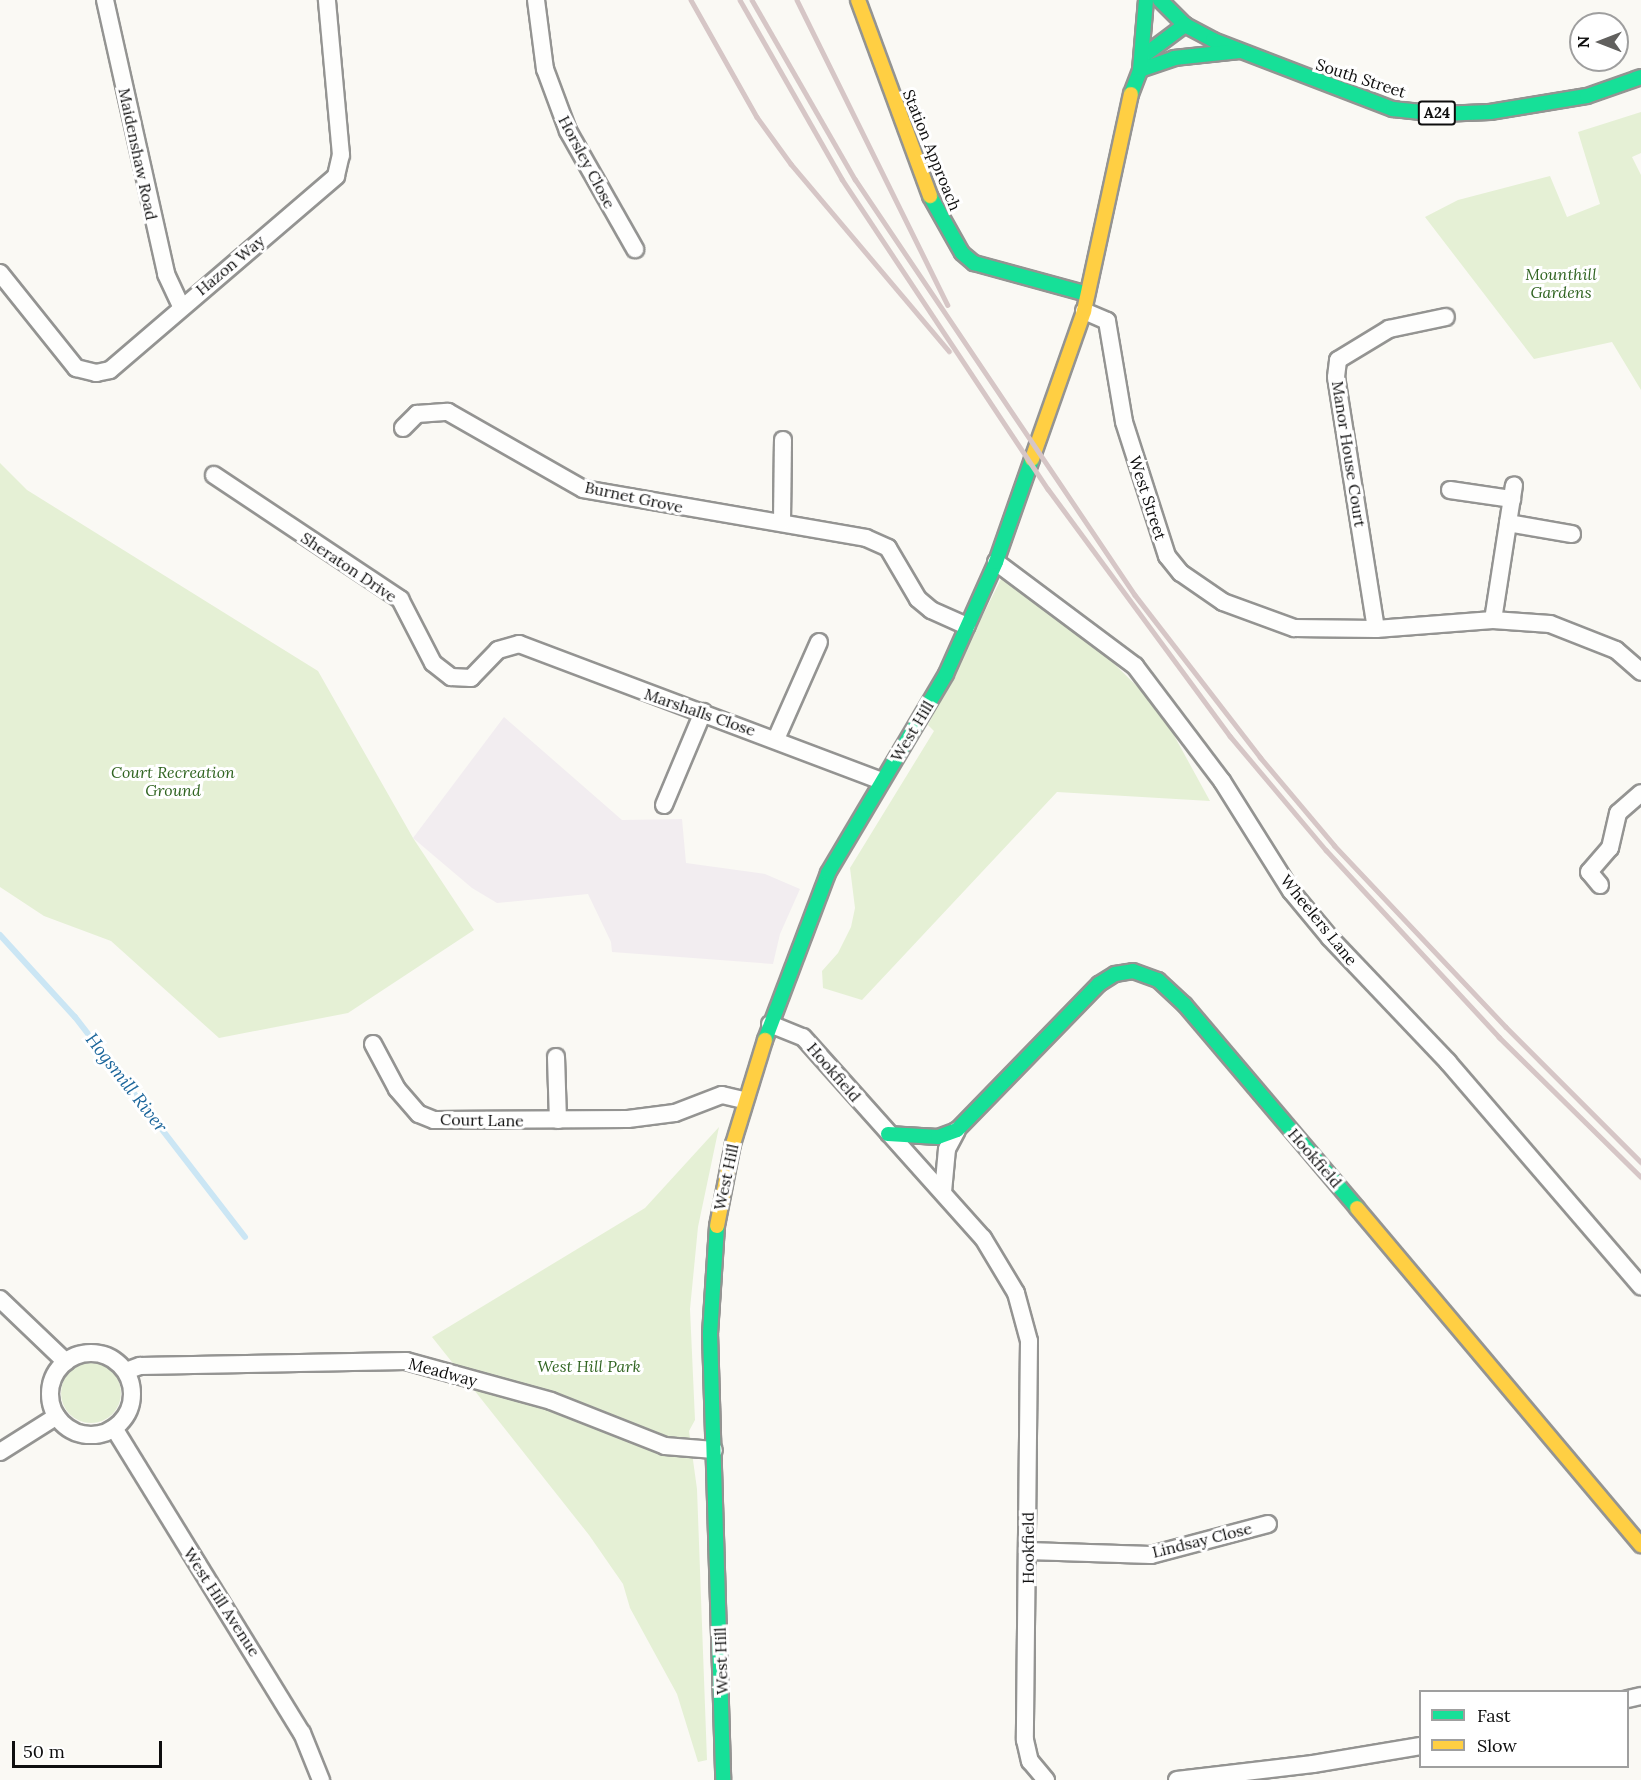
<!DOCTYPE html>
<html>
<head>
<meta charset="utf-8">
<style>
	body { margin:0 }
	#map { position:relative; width:1641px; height:1780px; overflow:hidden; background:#faf9f4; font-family:Lora,serif }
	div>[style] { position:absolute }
	.industrial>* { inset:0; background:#f2edf0 }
	.green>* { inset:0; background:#e5f0d5 }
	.round { border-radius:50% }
	.stream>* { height:6px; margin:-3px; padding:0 3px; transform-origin:3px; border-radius:3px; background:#cbe6f4 }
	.roads { filter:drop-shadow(2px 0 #949492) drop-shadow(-2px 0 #949492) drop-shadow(0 2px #949492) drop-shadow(0 -2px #949492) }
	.street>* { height:16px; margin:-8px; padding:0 8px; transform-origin:8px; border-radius:8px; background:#fefefd }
	.street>.ring { margin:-8px; padding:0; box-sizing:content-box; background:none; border:16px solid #fefefd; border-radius:50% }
	.fast>* { height:14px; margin:-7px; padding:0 7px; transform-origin:7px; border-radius:7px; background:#16e098 }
	.slow>* { height:14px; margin:-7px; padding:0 7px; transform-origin:7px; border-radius:7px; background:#ffcf43 }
	.rail>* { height:4.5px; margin:-2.25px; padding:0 2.25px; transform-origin:2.25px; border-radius:2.25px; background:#d6c6c6 }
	span { translate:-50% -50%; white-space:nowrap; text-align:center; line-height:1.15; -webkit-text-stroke:6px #fff; paint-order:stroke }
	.shield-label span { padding:2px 4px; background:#fff; border:2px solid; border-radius:4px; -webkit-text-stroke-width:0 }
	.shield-label { font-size:15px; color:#0e0e0e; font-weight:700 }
	.street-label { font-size:16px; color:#0e0e0e }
	.park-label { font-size:16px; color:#306421; font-style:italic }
	.water-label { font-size:18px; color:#1c669b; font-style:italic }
	.legend { position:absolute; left:1419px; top:1690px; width:210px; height:78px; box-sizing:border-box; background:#fff; border:2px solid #9f9f9f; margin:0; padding:8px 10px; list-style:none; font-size:18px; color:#0e0e0e }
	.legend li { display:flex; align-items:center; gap:12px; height:30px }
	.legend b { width:30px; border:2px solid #9f9f9f }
	.north { position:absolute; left:1569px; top:12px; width:60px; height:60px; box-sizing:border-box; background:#fff; border:2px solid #9f9f9f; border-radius:50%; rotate:270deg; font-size:16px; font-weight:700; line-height:24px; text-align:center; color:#0e0e0e }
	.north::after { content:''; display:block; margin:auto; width:21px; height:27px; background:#61605e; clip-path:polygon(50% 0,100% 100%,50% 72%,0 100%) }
	.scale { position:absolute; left:12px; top:1741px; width:150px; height:27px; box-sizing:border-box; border:3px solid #0e0e0e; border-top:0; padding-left:8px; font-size:18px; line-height:21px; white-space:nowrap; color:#0e0e0e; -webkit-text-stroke:4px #fff; paint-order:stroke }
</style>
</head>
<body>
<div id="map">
	<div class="industrial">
		<i style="clip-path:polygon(504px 717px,622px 820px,682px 819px,686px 863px,765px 874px,800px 889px,780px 934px,773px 964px,612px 952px,611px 942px,588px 894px,497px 903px,472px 888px,413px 838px)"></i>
	</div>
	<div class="green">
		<i style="clip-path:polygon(1641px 112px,1641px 153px,1632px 157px,1641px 175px,1641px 390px,1612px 342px,1534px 359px,1425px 217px,1458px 200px,1550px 176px,1567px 217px,1600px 204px,1578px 132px)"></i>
		<i style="clip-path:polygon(0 463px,27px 490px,318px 671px,413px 838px,474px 930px,348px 1013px,219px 1038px,111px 941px,44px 916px,0 887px)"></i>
		<i style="clip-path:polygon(1002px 577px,1087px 637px,1159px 708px,1210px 801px,1057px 792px,862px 1000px,823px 988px,822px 971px,838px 953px,851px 927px,855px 908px,850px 868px,934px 731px,928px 725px)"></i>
		<i style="clip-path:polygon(719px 1127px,698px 1227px,690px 1309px,695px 1420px,689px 1431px,697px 1489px,707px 1760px,698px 1762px,677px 1694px,630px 1608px,623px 1584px,589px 1535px,432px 1337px,645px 1208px)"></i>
		<i class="round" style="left:61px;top:1363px;width:60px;height:60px"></i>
	</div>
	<div class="stream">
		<i style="left:0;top:935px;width:111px;rotate:47.6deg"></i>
		<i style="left:75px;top:1017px;width:278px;rotate:52.3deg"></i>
	</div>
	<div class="roads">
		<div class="street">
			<i style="left:105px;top:0;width:281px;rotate:77.4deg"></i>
			<i style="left:166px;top:274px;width:35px;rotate:65deg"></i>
			<i style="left:536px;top:0;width:70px;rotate:82.6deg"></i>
			<i style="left:545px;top:69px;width:66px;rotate:69.6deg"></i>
			<i style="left:568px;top:131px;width:136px;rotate:60.4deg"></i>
			<i style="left:0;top:273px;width:122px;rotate:51.3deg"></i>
			<i style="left:76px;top:368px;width:21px;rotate:14deg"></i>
			<i style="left:96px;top:373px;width:14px;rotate:-12deg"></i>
			<i style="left:110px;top:370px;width:298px;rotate:-40.6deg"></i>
			<i style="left:336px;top:176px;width:22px;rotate:-77deg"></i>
			<i style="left:341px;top:155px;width:156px;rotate:-95.2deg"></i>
			<i style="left:1084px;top:311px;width:25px;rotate:23deg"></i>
			<i style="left:1107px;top:321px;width:102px;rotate:80.4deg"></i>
			<i style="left:1124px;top:422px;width:141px;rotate:72.2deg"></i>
			<i style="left:1167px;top:556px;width:22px;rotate:51deg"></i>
			<i style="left:1181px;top:573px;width:51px;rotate:34.6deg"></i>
			<i style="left:1223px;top:602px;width:76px;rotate:20.1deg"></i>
			<i style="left:1294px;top:628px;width:82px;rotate:0.7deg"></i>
			<i style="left:1376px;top:629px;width:117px;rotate:-4.4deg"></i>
			<i style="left:1493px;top:620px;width:57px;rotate:4deg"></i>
			<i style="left:1550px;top:624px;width:71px;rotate:21.5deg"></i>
			<i style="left:1616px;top:650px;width:33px;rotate:41deg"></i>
			<i style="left:403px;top:428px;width:20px;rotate:-45deg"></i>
			<i style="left:417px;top:414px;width:31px;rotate:-4deg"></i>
			<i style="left:448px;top:412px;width:155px;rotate:29.7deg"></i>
			<i style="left:583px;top:489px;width:287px;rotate:9.8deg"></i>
			<i style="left:866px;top:538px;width:24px;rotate:24deg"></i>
			<i style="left:888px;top:548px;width:59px;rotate:59.5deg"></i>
			<i style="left:918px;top:599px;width:17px;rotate:40deg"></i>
			<i style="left:931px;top:610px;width:39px;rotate:24deg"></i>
			<i style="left:214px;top:475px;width:224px;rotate:33.7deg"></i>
			<i style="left:400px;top:599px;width:72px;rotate:62.7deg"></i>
			<i style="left:433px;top:663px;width:23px;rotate:38deg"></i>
			<i style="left:451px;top:677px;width:20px;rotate:3deg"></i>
			<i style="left:471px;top:678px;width:39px;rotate:-46deg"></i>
			<i style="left:498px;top:650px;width:22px;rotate:-16deg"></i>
			<i style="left:519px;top:644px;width:387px;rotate:20.7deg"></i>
			<i style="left:1450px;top:490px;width:63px;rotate:8.3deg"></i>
			<i style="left:782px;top:521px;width:81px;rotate:-89.3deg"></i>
			<i style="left:1508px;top:523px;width:38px;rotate:-81deg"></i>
			<i style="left:996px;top:562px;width:174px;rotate:36.8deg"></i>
			<i style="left:1135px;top:666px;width:144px;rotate:52.9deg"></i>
			<i style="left:1222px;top:781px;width:130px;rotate:57.9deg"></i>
			<i style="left:1291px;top:891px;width:61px;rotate:50.3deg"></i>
			<i style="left:1330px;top:938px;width:171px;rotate:46.4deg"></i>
			<i style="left:1448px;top:1062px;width:296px;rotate:49.3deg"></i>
			<i style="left:1493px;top:620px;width:98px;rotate:-81.2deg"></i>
			<i style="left:1508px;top:523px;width:65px;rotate:9.8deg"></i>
			<i style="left:1376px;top:629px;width:255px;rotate:-99deg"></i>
			<i style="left:1336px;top:377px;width:17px;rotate:-83deg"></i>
			<i style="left:1338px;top:360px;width:60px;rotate:-31.3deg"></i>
			<i style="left:1389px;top:329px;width:58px;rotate:-11.9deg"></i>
			<i style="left:776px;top:739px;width:106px;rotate:-66.1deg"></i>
			<i style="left:664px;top:805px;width:101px;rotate:-67.2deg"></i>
			<i style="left:1600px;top:885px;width:17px;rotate:-130deg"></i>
			<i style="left:1589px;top:872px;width:32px;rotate:-49deg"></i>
			<i style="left:1610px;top:848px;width:36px;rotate:-77deg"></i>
			<i style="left:1618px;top:813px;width:30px;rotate:-41deg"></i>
			<i style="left:770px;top:1024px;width:35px;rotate:22deg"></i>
			<i style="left:803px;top:1037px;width:270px;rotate:48.2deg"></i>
			<i style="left:983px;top:1238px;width:64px;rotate:59deg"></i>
			<i style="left:1016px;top:1293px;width:50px;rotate:74.8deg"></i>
			<i style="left:1029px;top:1341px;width:399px;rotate:90.6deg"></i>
			<i style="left:1025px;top:1740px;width:22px;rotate:77deg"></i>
			<i style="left:1030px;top:1761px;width:25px;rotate:50deg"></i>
			<i style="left:373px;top:1044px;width:51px;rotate:61.9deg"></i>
			<i style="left:397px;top:1089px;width:33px;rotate:49deg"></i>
			<i style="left:419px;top:1114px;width:16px;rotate:22deg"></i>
			<i style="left:434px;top:1120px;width:194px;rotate:-0.3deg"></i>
			<i style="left:628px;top:1119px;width:47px;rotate:-7.3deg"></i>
			<i style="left:675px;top:1113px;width:50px;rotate:-21deg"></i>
			<i style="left:722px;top:1095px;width:23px;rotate:13deg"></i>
			<i style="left:556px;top:1057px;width:63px;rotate:88.2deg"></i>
			<i style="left:943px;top:1192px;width:43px;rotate:-84.7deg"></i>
			<i style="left:947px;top:1149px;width:21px;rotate:-62deg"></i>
			<i style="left:0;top:1299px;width:91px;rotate:43.7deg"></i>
			<i class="ring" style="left:50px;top:1353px;width:66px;height:66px"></i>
			<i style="left:126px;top:1371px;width:15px;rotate:-20deg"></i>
			<i style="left:140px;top:1366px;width:266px;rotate:-1.1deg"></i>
			<i style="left:406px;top:1361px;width:150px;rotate:15.4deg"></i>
			<i style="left:551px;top:1401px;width:123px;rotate:21.5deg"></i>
			<i style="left:665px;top:1446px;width:49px;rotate:4.7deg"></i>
			<i style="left:114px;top:1428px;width:358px;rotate:58.4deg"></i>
			<i style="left:302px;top:1733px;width:51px;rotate:68deg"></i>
			<i style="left:0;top:1452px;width:67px;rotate:-32.3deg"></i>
			<i style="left:1028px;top:1551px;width:123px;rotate:1.9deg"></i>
			<i style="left:1151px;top:1555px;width:121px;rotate:-14.8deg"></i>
			<i style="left:1628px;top:1699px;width:13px;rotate:-13deg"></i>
			<i style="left:1177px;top:1780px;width:137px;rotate:-6.7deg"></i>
			<i style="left:1313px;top:1764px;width:109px;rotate:-9.5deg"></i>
		</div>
		<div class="fast">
			<i style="left:1160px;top:0;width:35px;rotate:45deg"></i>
			<i style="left:1185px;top:25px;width:32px;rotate:28deg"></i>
			<i style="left:1213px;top:40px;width:193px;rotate:21deg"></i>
			<i style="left:1393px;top:109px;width:47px;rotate:6.1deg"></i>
			<i style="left:1440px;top:114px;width:50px;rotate:-2.3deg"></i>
			<i style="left:1490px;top:112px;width:98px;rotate:-9.4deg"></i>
			<i style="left:1587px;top:96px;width:57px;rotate:-19.4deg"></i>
			<i style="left:1142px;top:57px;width:54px;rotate:-36.7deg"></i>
			<i style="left:1140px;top:70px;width:36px;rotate:-19deg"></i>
			<i style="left:1174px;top:58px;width:66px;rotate:-6.1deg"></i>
			<i style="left:1131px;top:94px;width:26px;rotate:-69deg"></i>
			<i style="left:1140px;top:70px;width:70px;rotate:-85.1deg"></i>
			<i style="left:930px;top:196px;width:65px;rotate:60.7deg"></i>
			<i style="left:962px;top:253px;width:16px;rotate:40deg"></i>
			<i style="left:974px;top:263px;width:117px;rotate:15.3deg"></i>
			<i style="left:765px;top:1040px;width:178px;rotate:-69.3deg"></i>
			<i style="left:828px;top:873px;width:231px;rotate:-59.3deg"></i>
			<i style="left:946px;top:674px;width:123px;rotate:-65.9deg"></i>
			<i style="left:996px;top:562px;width:109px;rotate:-70.7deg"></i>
			<i style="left:888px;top:1134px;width:50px;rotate:3.4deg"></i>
			<i style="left:938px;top:1137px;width:20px;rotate:-20deg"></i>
			<i style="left:957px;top:1130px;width:204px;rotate:-45.8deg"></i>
			<i style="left:1099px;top:984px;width:19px;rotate:-32deg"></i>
			<i style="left:1115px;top:974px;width:18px;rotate:-9deg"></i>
			<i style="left:1133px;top:971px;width:27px;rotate:20deg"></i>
			<i style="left:1158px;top:980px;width:37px;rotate:43deg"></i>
			<i style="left:1185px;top:1005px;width:266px;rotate:49.7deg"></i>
			<i style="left:717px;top:1226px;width:107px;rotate:93.7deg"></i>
			<i style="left:710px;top:1333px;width:447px;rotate:88.3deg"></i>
		</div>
		<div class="slow">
			<i style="left:858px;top:0;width:209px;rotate:69.8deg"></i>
			<i style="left:1032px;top:459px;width:157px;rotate:-70.6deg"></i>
			<i style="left:1084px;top:311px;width:222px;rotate:-77.8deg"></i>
			<i style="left:1357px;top:1208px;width:441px;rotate:49.9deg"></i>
			<i style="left:717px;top:1226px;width:84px;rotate:-79deg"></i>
			<i style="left:733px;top:1144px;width:109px;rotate:-72.9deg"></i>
		</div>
	</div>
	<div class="rail">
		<i style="left:691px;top:0;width:134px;rotate:60.6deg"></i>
		<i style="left:757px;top:117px;width:58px;rotate:54.1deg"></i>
		<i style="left:791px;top:164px;width:245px;rotate:49.8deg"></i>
		<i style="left:740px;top:0;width:206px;rotate:60.3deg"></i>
		<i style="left:842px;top:179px;width:372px;rotate:56.4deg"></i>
		<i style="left:1048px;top:489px;width:307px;rotate:53.6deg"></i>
		<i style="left:1230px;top:736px;width:149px;rotate:49.9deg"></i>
		<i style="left:1326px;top:850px;width:255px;rotate:47.2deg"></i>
		<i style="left:1499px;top:1037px;width:199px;rotate:44.6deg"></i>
		<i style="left:752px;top:0;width:207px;rotate:60.1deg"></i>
		<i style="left:855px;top:179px;width:501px;rotate:56.06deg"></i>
		<i style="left:1135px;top:595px;width:205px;rotate:52.3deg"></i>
		<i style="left:1260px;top:757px;width:115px;rotate:49.9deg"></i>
		<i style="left:1334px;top:845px;width:250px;rotate:46.6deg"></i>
		<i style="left:1506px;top:1027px;width:191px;rotate:45deg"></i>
		<i style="left:797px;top:0;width:340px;rotate:63.7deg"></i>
	</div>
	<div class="shield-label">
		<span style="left:1437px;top:113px">A24</span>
	</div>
	<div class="street-label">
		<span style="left:1361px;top:78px;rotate:18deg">South Street</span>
		<span style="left:932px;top:150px;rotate:68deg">Station Approach</span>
		<span style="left:138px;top:154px;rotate:78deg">Maidenshaw Road</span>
		<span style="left:587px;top:162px;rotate:62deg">Horsley Close</span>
		<span style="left:230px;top:265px;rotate:-40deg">Hazon Way</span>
		<span style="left:1349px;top:454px;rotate:81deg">Manor House Court</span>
		<span style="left:634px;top:497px;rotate:12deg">Burnet Grove</span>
		<span style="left:1148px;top:498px;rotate:72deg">West Street</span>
		<span style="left:349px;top:567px;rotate:34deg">Sheraton Drive</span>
		<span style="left:700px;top:712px;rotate:19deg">Marshalls Close</span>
		<span style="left:912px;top:731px;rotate:-59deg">West Hill</span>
		<span style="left:1319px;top:920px;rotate:51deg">Wheelers Lane</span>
		<span style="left:834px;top:1072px;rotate:49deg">Hookfield</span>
		<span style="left:482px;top:1120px;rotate:1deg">Court Lane</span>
		<span style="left:1315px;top:1158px;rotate:49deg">Hookfield</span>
		<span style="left:726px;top:1177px;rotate:-78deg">West Hill</span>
		<span style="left:443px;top:1372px;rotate:15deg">Meadway</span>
		<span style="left:1202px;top:1540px;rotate:-14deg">Lindsay Close</span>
		<span style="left:1028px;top:1548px;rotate:-90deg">Hookfield</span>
		<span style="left:222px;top:1602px;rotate:57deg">West Hill Avenue</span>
		<span style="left:721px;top:1661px;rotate:-92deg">West Hill</span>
	</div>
	<div class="park-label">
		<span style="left:1561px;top:283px">Mounthill<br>Gardens</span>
		<span style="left:173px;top:781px">Court Recreation<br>Ground</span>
		<span style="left:589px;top:1366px">West Hill Park</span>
	</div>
	<div class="water-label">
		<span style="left:126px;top:1083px;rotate:52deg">Hogsmill River</span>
	</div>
	<ul class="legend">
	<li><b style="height:8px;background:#16e098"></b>Fast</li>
	<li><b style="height:8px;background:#ffcf43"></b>Slow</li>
	</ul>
	<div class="north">N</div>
	<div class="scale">50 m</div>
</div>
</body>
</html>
